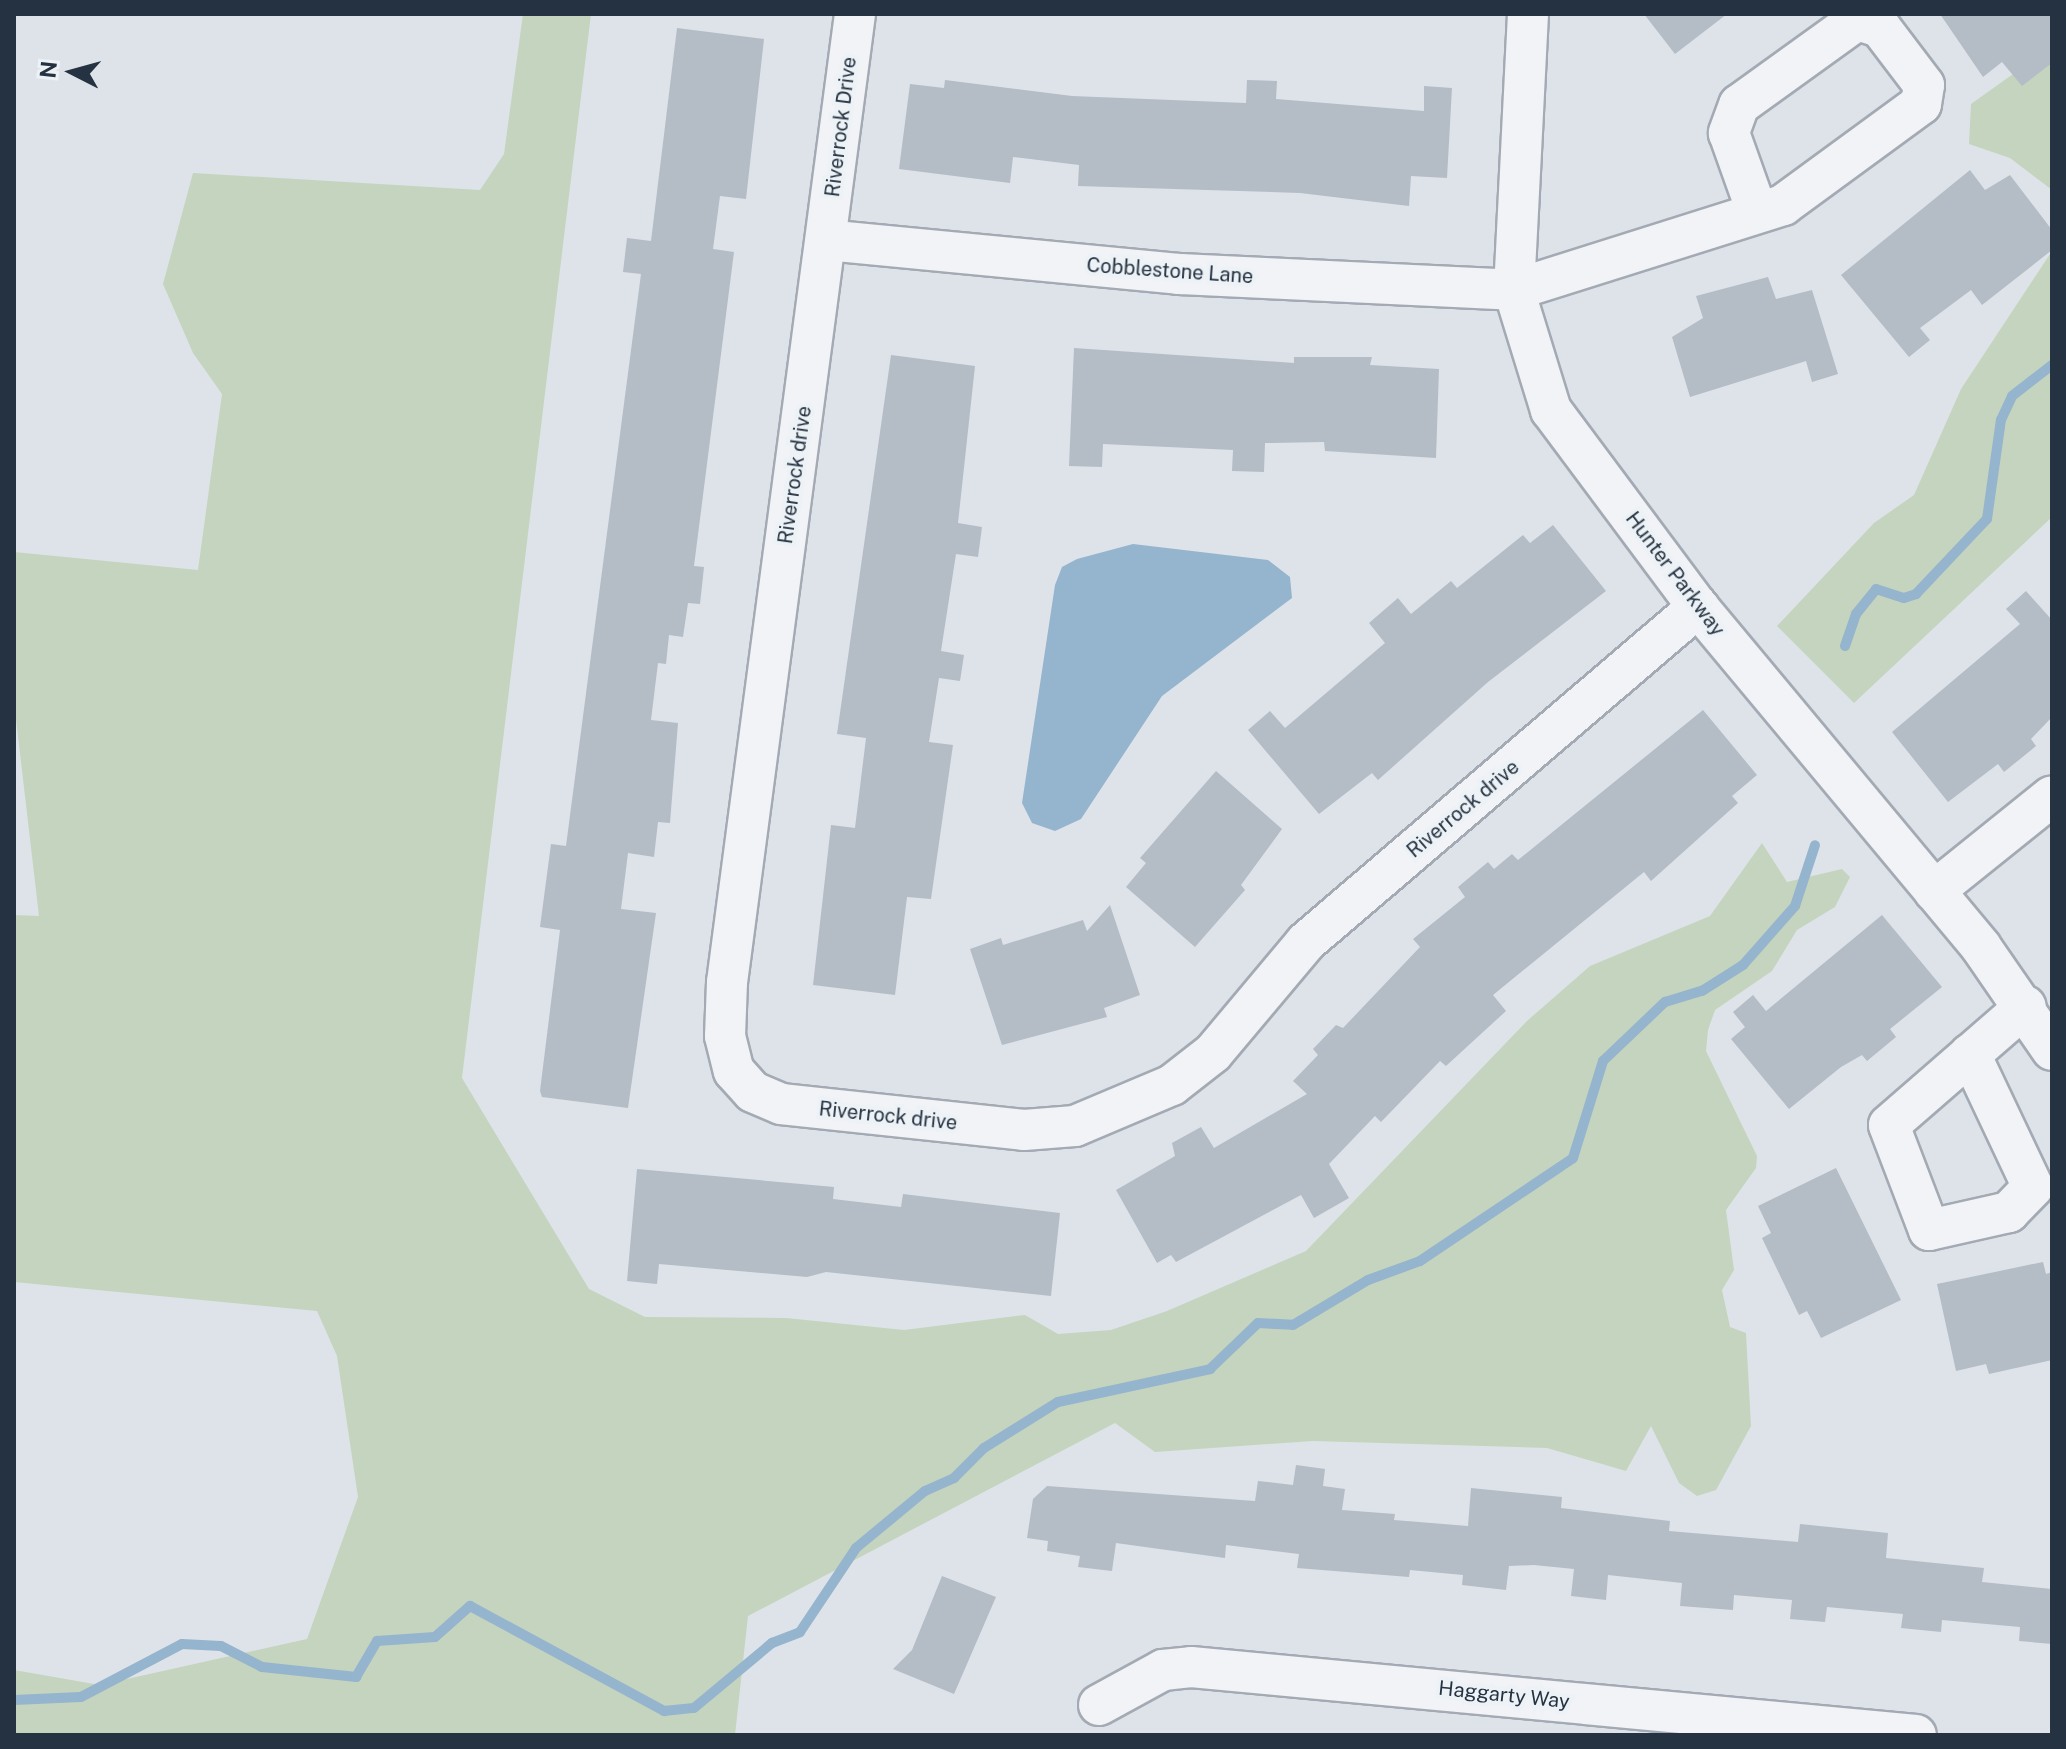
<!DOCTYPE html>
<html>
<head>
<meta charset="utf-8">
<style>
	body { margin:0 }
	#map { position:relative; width:2066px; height:1749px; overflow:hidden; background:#dee3e9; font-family:"Public Sans",sans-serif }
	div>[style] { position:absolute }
	.green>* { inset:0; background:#c5d4be }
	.water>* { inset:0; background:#95b4cd }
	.stream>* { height:10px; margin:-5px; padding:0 5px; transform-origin:5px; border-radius:5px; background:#95b4cd }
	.building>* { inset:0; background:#b4bcc6 }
	.roads { filter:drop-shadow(2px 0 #a3aab3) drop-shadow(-2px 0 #a3aab3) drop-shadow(0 2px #a3aab3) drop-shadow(0 -2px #a3aab3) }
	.minor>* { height:40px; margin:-20px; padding:0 20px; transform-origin:20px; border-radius:20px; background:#f1f3f7 }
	span { translate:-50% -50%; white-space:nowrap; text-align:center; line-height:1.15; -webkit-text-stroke:8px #edf2f6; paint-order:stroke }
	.street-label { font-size:20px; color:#253241 }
	.frame { position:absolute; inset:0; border:16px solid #253241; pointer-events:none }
	.north { position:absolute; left:32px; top:32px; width:80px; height:80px; -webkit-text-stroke:6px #edf2f6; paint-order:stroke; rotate:276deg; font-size:22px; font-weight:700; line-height:32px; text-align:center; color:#253241 }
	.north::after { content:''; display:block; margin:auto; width:28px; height:36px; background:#253241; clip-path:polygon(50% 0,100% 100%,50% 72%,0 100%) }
</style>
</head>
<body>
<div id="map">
	<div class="green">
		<i style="clip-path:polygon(523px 14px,591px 14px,462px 1078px,589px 1289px,645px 1317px,786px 1318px,904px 1330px,1025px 1315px,1058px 1334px,1111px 1330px,1167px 1311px,1306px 1251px,1527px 1021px,1590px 966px,1710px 916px,1762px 843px,1787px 882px,1842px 869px,1850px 877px,1835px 907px,1797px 930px,1772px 971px,1715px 1010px,1708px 1030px,1706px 1051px,1757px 1156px,1756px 1168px,1726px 1210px,1734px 1270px,1722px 1290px,1730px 1327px,1746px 1333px,1751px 1426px,1716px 1490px,1697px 1496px,1679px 1483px,1651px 1426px,1626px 1471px,1547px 1448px,1313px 1441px,1155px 1452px,1115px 1423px,748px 1616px,735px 1735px,14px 1735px,14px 1670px,100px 1685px,307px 1639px,358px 1497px,337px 1356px,317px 1311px,14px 1282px,14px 915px,39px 916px,14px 702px,14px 552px,198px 570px,222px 394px,193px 353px,163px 284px,193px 173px,480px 190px,504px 154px)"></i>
		<i style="clip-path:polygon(2052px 46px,2052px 190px,2010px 158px,1969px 144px,1971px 104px)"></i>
		<i style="clip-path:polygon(2052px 251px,2052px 517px,1854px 703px,1777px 626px,1874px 523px,1914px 495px,1961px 389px)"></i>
	</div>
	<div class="water">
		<i style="clip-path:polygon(1133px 544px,1268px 560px,1290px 577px,1292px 598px,1162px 696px,1081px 819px,1055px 831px,1032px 823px,1022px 803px,1055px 585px,1062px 567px,1077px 559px)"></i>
	</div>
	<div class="stream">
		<i style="left:1845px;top:646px;width:34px;rotate:-71deg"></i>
		<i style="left:1856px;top:614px;width:32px;rotate:-51deg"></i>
		<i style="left:1876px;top:589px;width:29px;rotate:18deg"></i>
		<i style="left:1904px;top:598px;width:13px;rotate:-18deg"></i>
		<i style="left:1916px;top:594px;width:103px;rotate:-46.6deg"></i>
		<i style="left:1987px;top:519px;width:100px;rotate:-82deg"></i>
		<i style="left:2001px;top:420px;width:26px;rotate:-65deg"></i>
		<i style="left:2012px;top:396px;width:51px;rotate:-37.8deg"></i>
		<i style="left:14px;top:1700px;width:67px;rotate:-2.6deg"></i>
		<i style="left:81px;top:1697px;width:114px;rotate:-27.7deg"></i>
		<i style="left:182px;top:1644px;width:39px;rotate:3deg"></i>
		<i style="left:221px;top:1646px;width:46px;rotate:27.1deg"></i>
		<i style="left:262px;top:1667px;width:95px;rotate:6.1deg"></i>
		<i style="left:356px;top:1677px;width:42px;rotate:-59.7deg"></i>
		<i style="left:377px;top:1641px;width:58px;rotate:-3.9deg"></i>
		<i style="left:435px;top:1637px;width:47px;rotate:-41.5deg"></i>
		<i style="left:470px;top:1606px;width:221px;rotate:28.4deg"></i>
		<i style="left:664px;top:1711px;width:30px;rotate:-6deg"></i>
		<i style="left:694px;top:1708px;width:102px;rotate:-39.8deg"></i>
		<i style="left:772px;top:1643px;width:30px;rotate:-21deg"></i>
		<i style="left:800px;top:1632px;width:101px;rotate:-56.3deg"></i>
		<i style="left:856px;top:1548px;width:89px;rotate:-39.6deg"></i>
		<i style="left:925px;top:1491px;width:32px;rotate:-24deg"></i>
		<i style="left:954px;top:1478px;width:42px;rotate:-45deg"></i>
		<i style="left:984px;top:1448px;width:87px;rotate:-31.9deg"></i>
		<i style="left:1058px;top:1402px;width:156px;rotate:-12.2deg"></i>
		<i style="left:1210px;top:1369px;width:66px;rotate:-43.8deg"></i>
		<i style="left:1258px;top:1323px;width:35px;rotate:3deg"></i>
		<i style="left:1293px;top:1325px;width:87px;rotate:-31deg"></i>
		<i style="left:1368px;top:1280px;width:55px;rotate:-20.1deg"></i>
		<i style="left:1420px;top:1261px;width:184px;rotate:-33.9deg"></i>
		<i style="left:1573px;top:1158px;width:102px;rotate:-72.8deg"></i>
		<i style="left:1603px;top:1061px;width:86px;rotate:-43.6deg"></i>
		<i style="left:1665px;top:1002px;width:39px;rotate:-17deg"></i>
		<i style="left:1702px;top:991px;width:49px;rotate:-32.4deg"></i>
		<i style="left:1743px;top:965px;width:79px;rotate:-48.6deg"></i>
		<i style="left:1795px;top:906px;width:64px;rotate:-71.8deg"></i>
	</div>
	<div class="building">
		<i style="clip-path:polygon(1644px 14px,1727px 14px,1675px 54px)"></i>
		<i style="clip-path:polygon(1940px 14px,2052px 14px,2052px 63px,2022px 86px,2002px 62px,1983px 77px)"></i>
		<i style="clip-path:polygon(677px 28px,764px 39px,746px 199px,720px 196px,713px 249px,734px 252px,694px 566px,704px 567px,700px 604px,688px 603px,683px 637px,669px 635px,666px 664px,658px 663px,651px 720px,678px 723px,670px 823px,658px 822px,654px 857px,628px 853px,621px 909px,656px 913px,628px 1108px,542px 1097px,540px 1091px,560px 930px,540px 927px,551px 844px,566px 846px,641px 274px,623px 272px,627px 238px,651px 241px)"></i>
		<i style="clip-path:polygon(945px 80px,1072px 96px,1246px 103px,1247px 80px,1277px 81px,1276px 99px,1424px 111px,1424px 86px,1452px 88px,1447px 178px,1411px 176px,1409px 206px,1300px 193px,1078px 186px,1079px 165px,1013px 157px,1010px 183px,899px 169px,910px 84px,944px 88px)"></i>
		<i style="clip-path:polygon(1970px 170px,1985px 190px,2010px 175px,2052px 230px,2052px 250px,1982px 305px,1971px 290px,1920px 328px,1930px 340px,1909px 357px,1841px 275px)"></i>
		<i style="clip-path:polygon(1768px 277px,1776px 299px,1812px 290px,1838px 374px,1812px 382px,1806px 361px,1690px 397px,1672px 337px,1703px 318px,1696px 296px)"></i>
		<i style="clip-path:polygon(1074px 348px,1294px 363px,1294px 357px,1372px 357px,1370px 365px,1439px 369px,1436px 458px,1325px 451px,1324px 442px,1265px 443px,1264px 472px,1232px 471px,1233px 450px,1103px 444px,1102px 467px,1069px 466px)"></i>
		<i style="clip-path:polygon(891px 355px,975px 366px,958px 523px,982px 527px,978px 557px,956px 554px,941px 651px,964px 655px,960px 681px,939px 678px,929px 742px,953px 745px,931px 899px,907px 897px,895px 995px,813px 985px,831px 825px,855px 828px,866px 738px,837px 734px)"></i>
		<i style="clip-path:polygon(1553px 525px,1606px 591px,1488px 682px,1378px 780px,1372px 773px,1319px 814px,1248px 730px,1270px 711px,1285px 728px,1385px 643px,1369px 623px,1398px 598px,1411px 614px,1451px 581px,1457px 588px,1523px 535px,1530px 543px)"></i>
		<i style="clip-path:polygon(2026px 591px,2052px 620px,2052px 717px,2031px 739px,2036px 746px,2004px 772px,1998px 764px,1948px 802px,1892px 732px,2020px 624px,2006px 609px)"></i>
		<i style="clip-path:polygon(1703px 710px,1757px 775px,1732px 796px,1738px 803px,1651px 881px,1644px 872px,1493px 995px,1506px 1011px,1446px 1066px,1440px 1061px,1381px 1122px,1375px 1116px,1329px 1164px,1349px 1198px,1314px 1218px,1301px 1195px,1176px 1262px,1171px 1255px,1157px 1263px,1116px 1190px,1175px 1156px,1172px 1143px,1201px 1127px,1214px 1148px,1307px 1094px,1293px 1081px,1318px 1055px,1313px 1049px,1336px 1025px,1343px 1028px,1420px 947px,1413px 939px,1465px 897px,1458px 887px,1488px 862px,1494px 869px,1512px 854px,1518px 860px)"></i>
		<i style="clip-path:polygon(1216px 771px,1282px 829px,1241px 885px,1245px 890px,1195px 947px,1126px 887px,1146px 863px,1140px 858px)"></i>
		<i style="clip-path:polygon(1110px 905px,1140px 995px,1104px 1008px,1107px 1017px,1002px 1045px,970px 949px,1001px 938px,1003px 945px,1083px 920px,1087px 931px)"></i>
		<i style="clip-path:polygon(1882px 915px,1942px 987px,1890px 1029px,1896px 1037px,1867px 1061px,1862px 1055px,1841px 1067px,1789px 1109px,1731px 1039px,1745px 1027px,1733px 1012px,1753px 995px,1766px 1011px)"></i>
		<i style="clip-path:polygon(1836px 1168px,1901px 1300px,1821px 1338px,1807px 1311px,1799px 1315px,1762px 1238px,1771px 1233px,1758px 1206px)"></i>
		<i style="clip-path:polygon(637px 1169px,834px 1187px,833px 1199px,901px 1207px,903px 1194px,1060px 1213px,1051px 1296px,826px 1272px,807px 1277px,659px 1264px,657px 1284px,627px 1281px)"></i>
		<i style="clip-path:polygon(2043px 1262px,2046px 1274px,2052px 1272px,2052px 1360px,1989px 1374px,1986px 1364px,1956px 1371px,1937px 1284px)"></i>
		<i style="clip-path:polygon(1296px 1465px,1325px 1469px,1323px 1486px,1345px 1489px,1342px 1510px,1395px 1514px,1394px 1520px,1468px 1526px,1471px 1488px,1562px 1497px,1561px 1508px,1670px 1521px,1669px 1531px,1798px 1542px,1800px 1524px,1888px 1533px,1886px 1558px,1984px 1568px,1982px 1582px,2052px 1589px,2052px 1644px,2019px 1641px,2020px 1627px,1942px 1620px,1941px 1632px,1901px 1628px,1903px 1614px,1827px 1607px,1825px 1622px,1790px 1619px,1792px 1600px,1734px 1595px,1733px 1610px,1680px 1606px,1682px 1583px,1608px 1575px,1606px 1600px,1571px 1596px,1574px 1569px,1534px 1565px,1509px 1566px,1506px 1590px,1462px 1585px,1463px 1575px,1410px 1570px,1409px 1577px,1297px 1568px,1299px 1554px,1226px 1545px,1225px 1558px,1116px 1543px,1112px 1571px,1078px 1567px,1080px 1556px,1047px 1551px,1048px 1541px,1027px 1538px,1033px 1499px,1047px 1486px,1255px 1501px,1258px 1481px,1293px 1485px)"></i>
		<i style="clip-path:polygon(942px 1576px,996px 1597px,954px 1694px,893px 1669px,912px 1650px)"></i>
	</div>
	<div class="roads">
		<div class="minor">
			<i style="left:855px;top:14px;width:976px;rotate:97.53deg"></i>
			<i style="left:727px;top:982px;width:54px;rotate:92.1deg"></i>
			<i style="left:725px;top:1036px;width:36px;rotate:76deg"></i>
			<i style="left:734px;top:1071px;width:28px;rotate:48deg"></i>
			<i style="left:753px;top:1092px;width:30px;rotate:23deg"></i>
			<i style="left:781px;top:1104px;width:244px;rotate:6.1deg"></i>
			<i style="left:1024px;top:1130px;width:51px;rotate:-4.5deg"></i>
			<i style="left:1075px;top:1126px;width:105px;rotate:-22.9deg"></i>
			<i style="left:1172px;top:1085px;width:52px;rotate:-38deg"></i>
			<i style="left:1213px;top:1053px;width:145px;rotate:-50deg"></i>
			<i style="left:1306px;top:942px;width:516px;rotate:-40.52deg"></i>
			<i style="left:1528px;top:14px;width:276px;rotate:92.9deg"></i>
			<i style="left:1514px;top:290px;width:126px;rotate:72.9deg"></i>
			<i style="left:1551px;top:410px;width:246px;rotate:53.3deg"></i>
			<i style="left:1698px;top:607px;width:442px;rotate:50.2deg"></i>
			<i style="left:1981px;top:947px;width:125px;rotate:55.4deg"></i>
			<i style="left:826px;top:240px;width:355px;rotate:5.5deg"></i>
			<i style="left:1179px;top:274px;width:335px;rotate:2.7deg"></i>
			<i style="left:1514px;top:290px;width:282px;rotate:-17.5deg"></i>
			<i style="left:1783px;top:205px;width:171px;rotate:-36.2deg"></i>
			<i style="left:1921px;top:104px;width:19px;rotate:-81deg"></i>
			<i style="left:1924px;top:85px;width:73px;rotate:-127.2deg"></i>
			<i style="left:1880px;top:27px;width:24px;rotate:-163deg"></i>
			<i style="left:1857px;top:20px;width:145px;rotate:144.2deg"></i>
			<i style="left:1739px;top:105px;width:30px;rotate:110deg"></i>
			<i style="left:1729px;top:133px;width:81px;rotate:70.4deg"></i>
			<i style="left:1934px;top:891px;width:151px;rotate:-38.8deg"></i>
			<i style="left:1970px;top:1054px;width:147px;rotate:64.7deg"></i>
			<i style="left:2033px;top:1187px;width:35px;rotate:134deg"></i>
			<i style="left:2009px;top:1212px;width:82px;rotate:167.3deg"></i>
			<i style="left:1929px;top:1230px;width:112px;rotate:-110.9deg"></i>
			<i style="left:1889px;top:1125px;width:181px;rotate:-41deg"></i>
			<i style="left:1099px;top:1705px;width:73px;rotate:-28.7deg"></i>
			<i style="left:1163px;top:1670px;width:28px;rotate:-6deg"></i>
			<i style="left:1191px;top:1667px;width:728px;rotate:5.36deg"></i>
		</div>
	</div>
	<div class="street-label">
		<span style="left:841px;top:127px;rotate:-83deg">Riverrock Drive</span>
		<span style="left:1170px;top:271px;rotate:4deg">Cobblestone Lane</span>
		<span style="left:795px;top:475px;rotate:-82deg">Riverrock drive</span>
		<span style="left:1675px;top:574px;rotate:53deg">Hunter Parkway</span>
		<span style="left:1463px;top:809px;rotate:-40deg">Riverrock drive</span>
		<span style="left:888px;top:1116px;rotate:6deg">Riverrock drive</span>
		<span style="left:1504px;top:1695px;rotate:6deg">Haggarty Way</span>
	</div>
	<div class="frame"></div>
	<div class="north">N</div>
</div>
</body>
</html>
